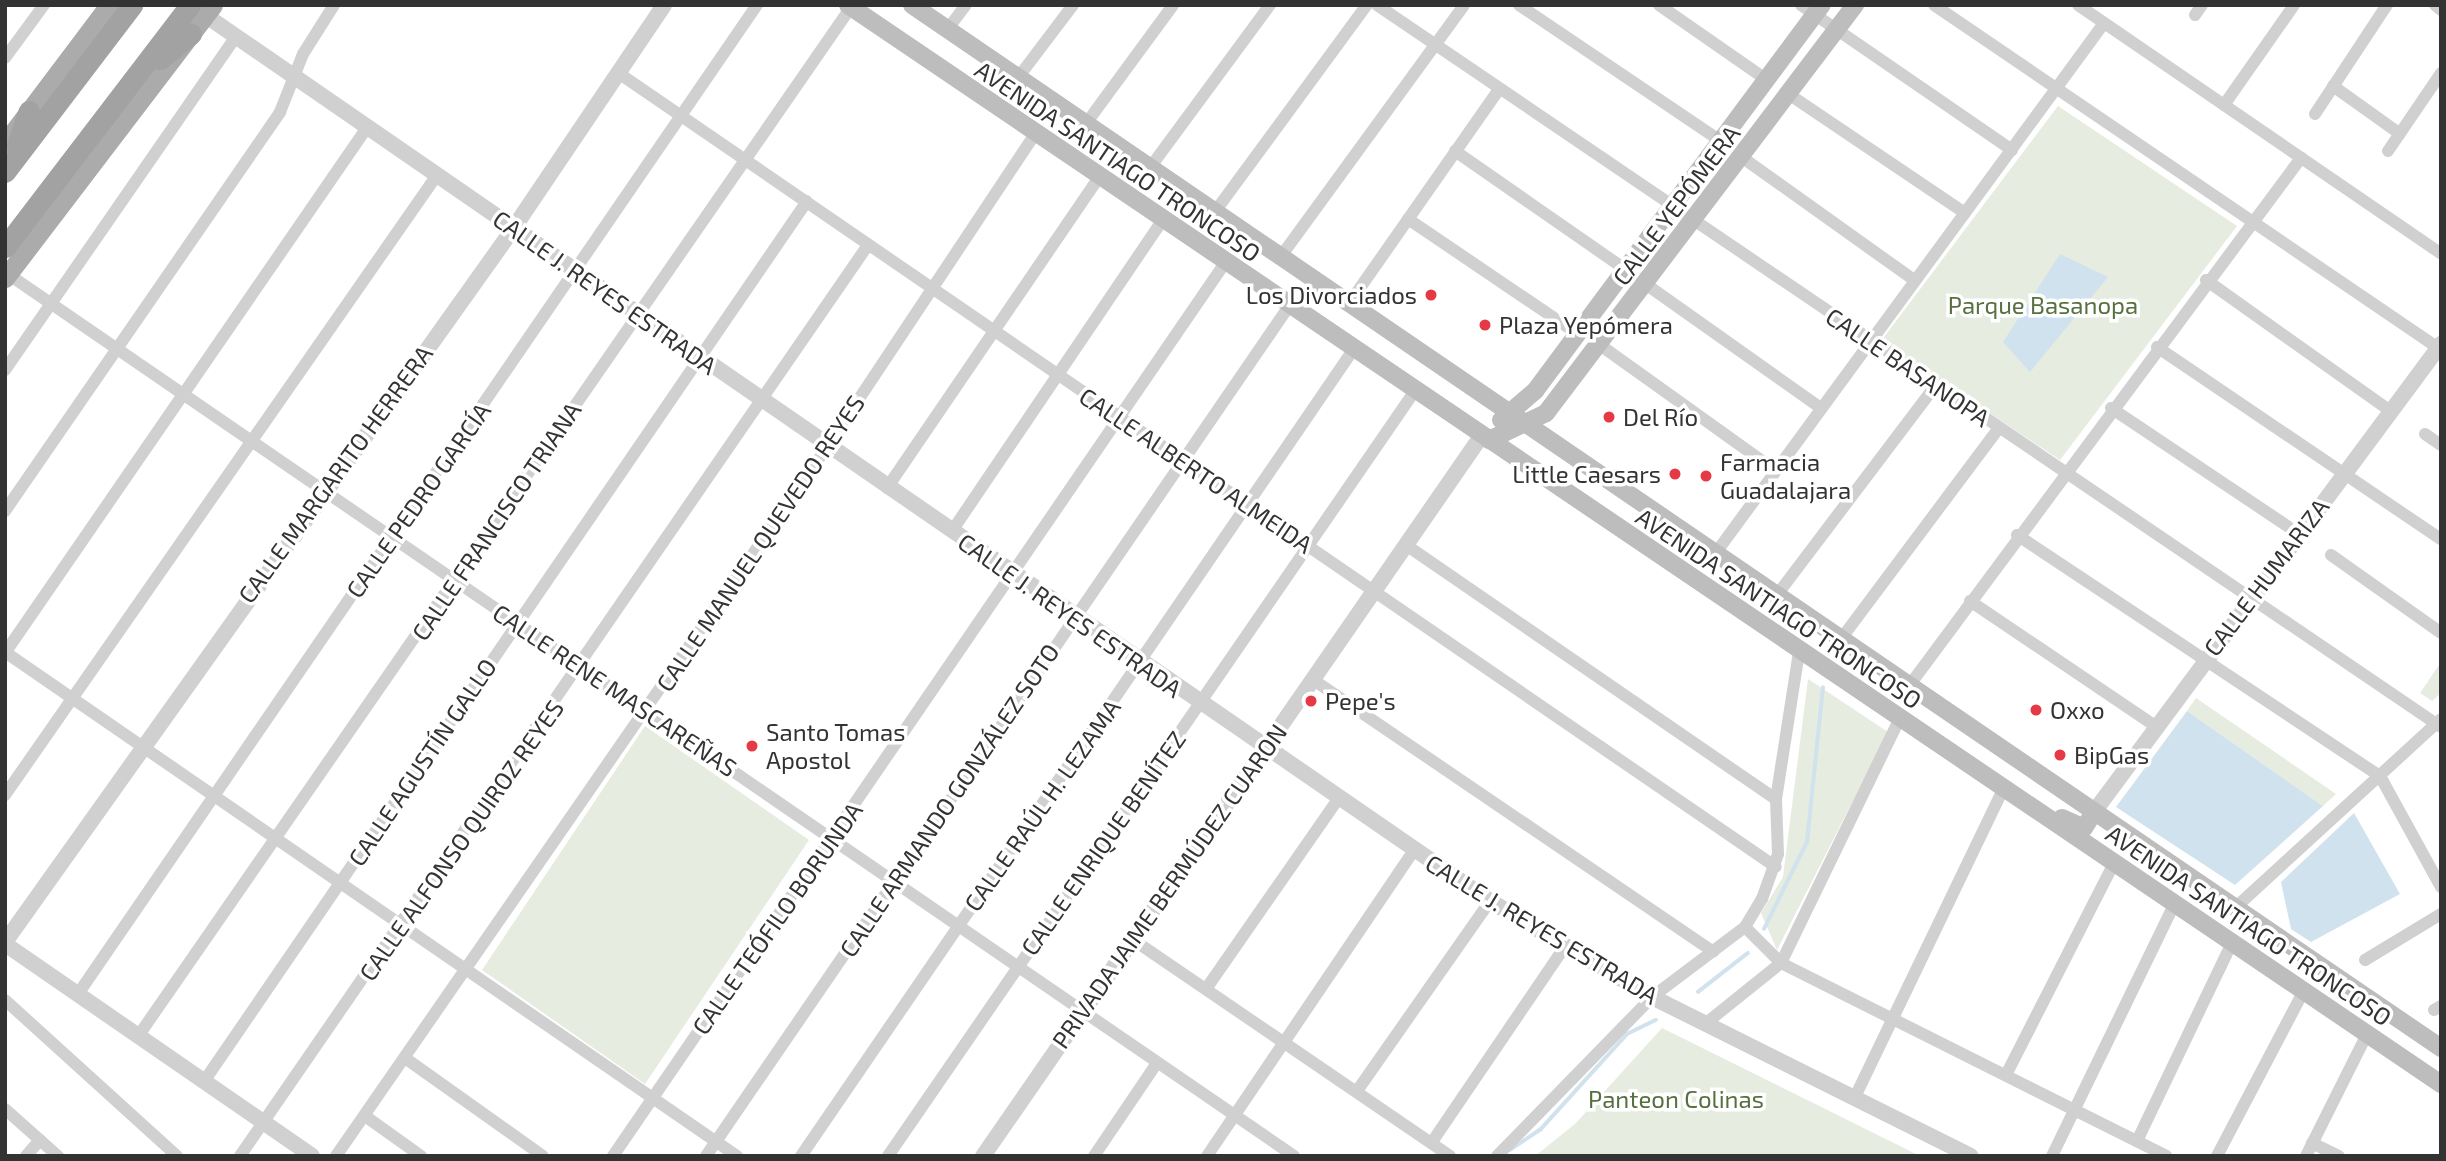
<!DOCTYPE html>
<html>
<head>
<meta charset="utf-8">
<style>
	body { margin:0 }
	#map { position:relative; width:2446px; height:1161px; overflow:hidden; background:#fff; font-family:"Exo 2",sans-serif }
	div>[style] { position:absolute }
	.green>* { inset:0; background:#e6ecdf }
	.water>* { inset:0; background:#cfe2ee }
	.stream>* { height:3.5px; margin:-1.75px; padding:0 1.75px; transform-origin:1.75px; border-radius:1.75px; background:#cfe2ee }
	.minor>* { height:12px; margin:-6px; padding:0 6px; transform-origin:6px; border-radius:6px; background:#d0d0d0 }
	.tertiary>* { height:16px; margin:-8px; padding:0 8px; transform-origin:8px; border-radius:8px; background:#d0d0d0 }
	.secondary>* { height:18px; margin:-9px; padding:0 9px; transform-origin:9px; border-radius:9px; background:#bdbdbd }
	.primary>* { height:19px; margin:-9.5px; padding:0 9.5px; transform-origin:9.5px; border-radius:9.5px; background:#ababab }
	.trunk>* { height:21px; margin:-10.5px; padding:0 10.5px; transform-origin:10.5px; border-radius:10.5px; background:#a2a2a2 }
	.dots>* { width:19px; height:19px; translate:-50% -50%; box-sizing:border-box; border:4px solid #fff; border-radius:50% }
	span { translate:-50% -50%; white-space:nowrap; text-align:center; line-height:1.15; -webkit-text-stroke:7px #fff; paint-order:stroke }
	.street-label { font-size:24px; color:#333 }
	.poi-label { font-size:24px; color:#333 }
	.right { translate:-100% -50%; text-align:right }
	.left { translate:0 -50%; text-align:left }
	.park-label { font-size:24px; color:#56703f }
	.frame { position:absolute; inset:0; border:7px solid #333; pointer-events:none }
</style>
</head>
<body>
<div id="map">
	<div class="green">
		<i style="clip-path:polygon(2058px 106px,2237px 226px,2060px 460px,1881px 341px)"></i>
		<i style="clip-path:polygon(2441px 662px,2441px 693px,2432px 701px,2420px 693px)"></i>
		<i style="clip-path:polygon(1808px 679px,1888px 732px,1777px 950px,1761px 913px,1783px 877px)"></i>
		<i style="clip-path:polygon(2196px 698px,2336px 794px,2323px 806px,2187px 711px)"></i>
		<i style="clip-path:polygon(645px 726px,809px 840px,645px 1084px,482px 970px)"></i>
		<i style="clip-path:polygon(1662px 1028px,1920px 1156px,1535px 1156px,1575px 1124px)"></i>
	</div>
	<div class="water">
		<i style="clip-path:polygon(2060px 254px,2108px 277px,2030px 372px,2003px 342px)"></i>
		<i style="clip-path:polygon(2187px 711px,2323px 806px,2235px 885px,2116px 807px)"></i>
		<i style="clip-path:polygon(2354px 813px,2400px 894px,2311px 942px,2291px 929px,2281px 882px)"></i>
	</div>
	<div class="stream">
		<i style="left:1764px;top:929px;width:97px;rotate:-63.7deg"></i>
		<i style="left:1807px;top:842px;width:155px;rotate:-84.1deg"></i>
		<i style="left:1698px;top:992px;width:63px;rotate:-38deg"></i>
		<i style="left:1510px;top:1150px;width:37px;rotate:-34deg"></i>
		<i style="left:1541px;top:1129px;width:128px;rotate:-47.8deg"></i>
		<i style="left:1627px;top:1034px;width:32px;rotate:-26deg"></i>
	</div>
	<div class="minor">
		<i style="left:1377px;top:5px;width:1286px;rotate:34.16deg"></i>
		<i style="left:1519px;top:5px;width:245px;rotate:34deg"></i>
		<i style="left:1659px;top:5px;width:131px;rotate:34.8deg"></i>
		<i style="left:1801px;top:5px;width:256px;rotate:34.5deg"></i>
		<i style="left:1934px;top:5px;width:613px;rotate:34.23deg"></i>
		<i style="left:2078px;top:5px;width:440px;rotate:34.4deg"></i>
		<i style="left:2435px;top:5px;width:8px;rotate:40deg"></i>
		<i style="left:2195px;top:15px;width:12px;rotate:-55deg"></i>
		<i style="left:947px;top:30px;width:31px;rotate:-53deg"></i>
		<i style="left:5px;top:58px;width:66px;rotate:-53.7deg"></i>
		<i style="left:617px;top:72px;width:1405px;rotate:34.45deg"></i>
		<i style="left:1017px;top:79px;width:93px;rotate:-52.9deg"></i>
		<i style="left:2333px;top:86px;width:82px;rotate:35.6deg"></i>
		<i style="left:1790px;top:95px;width:211px;rotate:34deg"></i>
		<i style="left:2224px;top:105px;width:122px;rotate:-55deg"></i>
		<i style="left:2315px;top:114px;width:131px;rotate:-56.6deg"></i>
		<i style="left:1085px;top:125px;width:149px;rotate:-53.7deg"></i>
		<i style="left:1455px;top:151px;width:208px;rotate:34.8deg"></i>
		<i style="left:2388px;top:151px;width:94px;rotate:-55.8deg"></i>
		<i style="left:1743px;top:158px;width:210px;rotate:35.5deg"></i>
		<i style="left:1149px;top:169px;width:204px;rotate:-53.6deg"></i>
		<i style="left:1214px;top:213px;width:258px;rotate:-53.7deg"></i>
		<i style="left:1408px;top:219px;width:205px;rotate:34.1deg"></i>
		<i style="left:1279px;top:259px;width:314px;rotate:-53.9deg"></i>
		<i style="left:5px;top:272px;width:1563px;rotate:34.44deg"></i>
		<i style="left:2206px;top:280px;width:226px;rotate:35.4deg"></i>
		<i style="left:1647px;top:285px;width:211px;rotate:35.3deg"></i>
		<i style="left:1348px;top:305px;width:264px;rotate:-55deg"></i>
		<i style="left:1600px;top:345px;width:213px;rotate:35.6deg"></i>
		<i style="left:2157px;top:347px;width:343px;rotate:34.1deg"></i>
		<i style="left:5px;top:370px;width:406px;rotate:-55.3deg"></i>
		<i style="left:2111px;top:408px;width:225px;rotate:33.8deg"></i>
		<i style="left:2425px;top:434px;width:19px;rotate:35deg"></i>
		<i style="left:887px;top:488px;width:376px;rotate:-55.7deg"></i>
		<i style="left:5px;top:511px;width:485px;rotate:-55.4deg"></i>
		<i style="left:280px;top:112px;width:62px;rotate:-68.4deg"></i>
		<i style="left:303px;top:54px;width:58px;rotate:-57.7deg"></i>
		<i style="left:952px;top:531px;width:374px;rotate:-55.9deg"></i>
		<i style="left:2017px;top:535px;width:436px;rotate:33.6deg"></i>
		<i style="left:2380px;top:776px;width:127px;rotate:61.2deg"></i>
		<i style="left:1406px;top:545px;width:449px;rotate:34.5deg"></i>
		<i style="left:1715px;top:554px;width:658px;rotate:-53.77deg"></i>
		<i style="left:2331px;top:555px;width:135px;rotate:35.3deg"></i>
		<i style="left:1777px;top:595px;width:262px;rotate:-52.9deg"></i>
		<i style="left:1970px;top:601px;width:223px;rotate:34deg"></i>
		<i style="left:1841px;top:639px;width:264px;rotate:-53.2deg"></i>
		<i style="left:5px;top:652px;width:889px;rotate:34.55deg"></i>
		<i style="left:5px;top:653px;width:636px;rotate:-55.44deg"></i>
		<i style="left:1312px;top:679px;width:485px;rotate:34.2deg"></i>
		<i style="left:1909px;top:686px;width:658px;rotate:-53.41deg"></i>
		<i style="left:5px;top:795px;width:756px;rotate:-55.13deg"></i>
		<i style="left:2236px;top:907px;width:278px;rotate:-42.5deg"></i>
		<i style="left:1745px;top:927px;width:51px;rotate:45deg"></i>
		<i style="left:1781px;top:963px;width:431px;rotate:26.6deg"></i>
		<i style="left:1132px;top:939px;width:385px;rotate:34.3deg"></i>
		<i style="left:2365px;top:960px;width:89px;rotate:-31.2deg"></i>
		<i style="left:1206px;top:989px;width:231px;rotate:-55.2deg"></i>
		<i style="left:78px;top:994px;width:1200px;rotate:-55.53deg"></i>
		<i style="left:5px;top:1000px;width:232px;rotate:42.2deg"></i>
		<i style="left:2434px;top:1010px;width:8px;rotate:-30deg"></i>
		<i style="left:1705px;top:1024px;width:97px;rotate:-38.8deg"></i>
		<i style="left:1781px;top:963px;width:270px;rotate:-64.1deg"></i>
		<i style="left:139px;top:1035px;width:1250px;rotate:-55.29deg"></i>
		<i style="left:405px;top:1058px;width:169px;rotate:35.4deg"></i>
		<i style="left:2007px;top:1073px;width:233px;rotate:-63deg"></i>
		<i style="left:205px;top:1080px;width:1065px;rotate:-55.59deg"></i>
		<i style="left:1357px;top:1091px;width:232px;rotate:-55deg"></i>
		<i style="left:1855px;top:1097px;width:341px;rotate:-64.3deg"></i>
		<i style="left:5px;top:1109px;width:71px;rotate:41.6deg"></i>
		<i style="left:365px;top:1116px;width:69px;rotate:35.5deg"></i>
		<i style="left:2137px;top:1141px;width:217px;rotate:-64.4deg"></i>
		<i style="left:1432px;top:1142px;width:235px;rotate:-55.8deg"></i>
		<i style="left:2312px;top:1143px;width:30px;rotate:26deg"></i>
		<i style="left:26px;top:1156px;width:21px;rotate:-49deg"></i>
		<i style="left:240px;top:1156px;width:1106px;rotate:-55.42deg"></i>
		<i style="left:336px;top:1156px;width:862px;rotate:-55.3deg"></i>
		<i style="left:827px;top:447px;width:376px;rotate:-56.4deg"></i>
		<i style="left:613px;top:1156px;width:1083px;rotate:-55.58deg"></i>
		<i style="left:706px;top:1156px;width:1031px;rotate:-55.55deg"></i>
		<i style="left:801px;top:1156px;width:977px;rotate:-55.59deg"></i>
		<i style="left:888px;top:1156px;width:928px;rotate:-55.45deg"></i>
		<i style="left:1094px;top:1156px;width:112px;rotate:-55.9deg"></i>
		<i style="left:1207px;top:1156px;width:369px;rotate:-55.9deg"></i>
		<i style="left:1497px;top:1156px;width:222px;rotate:-45.7deg"></i>
		<i style="left:1652px;top:997px;width:116px;rotate:-37deg"></i>
		<i style="left:1745px;top:927px;width:33px;rotate:-59deg"></i>
		<i style="left:1762px;top:899px;width:48px;rotate:-70.4deg"></i>
		<i style="left:1778px;top:854px;width:55px;rotate:-92.1deg"></i>
		<i style="left:1776px;top:799px;width:149px;rotate:-81.1deg"></i>
		<i style="left:2052px;top:1156px;width:277px;rotate:-64.1deg"></i>
		<i style="left:2217px;top:1156px;width:185px;rotate:-62.3deg"></i>
		<i style="left:2306px;top:1156px;width:136px;rotate:-63.4deg"></i>
	</div>
	<div class="tertiary">
		<i style="left:205px;top:15px;width:1561px;rotate:34.59deg"></i>
		<i style="left:1490px;top:901px;width:188px;rotate:30.7deg"></i>
		<i style="left:1652px;top:997px;width:356px;rotate:26.5deg"></i>
		<i style="left:2094px;top:812px;width:583px;rotate:-53.44deg"></i>
		<i style="left:5px;top:942px;width:875px;rotate:-54.53deg"></i>
		<i style="left:513px;top:229px;width:270px;rotate:-56deg"></i>
		<i style="left:5px;top:944px;width:373px;rotate:34.6deg"></i>
		<i style="left:983px;top:1156px;width:877px;rotate:-55.31deg"></i>
	</div>
	<div class="secondary">
		<i style="left:848px;top:5px;width:1924px;rotate:34.11deg"></i>
		<i style="left:912px;top:5px;width:1851px;rotate:34.3deg"></i>
		<i style="left:1501px;top:420px;width:45px;rotate:-40.5deg"></i>
		<i style="left:1535px;top:391px;width:481px;rotate:-53.4deg"></i>
		<i style="left:1489px;top:440px;width:63px;rotate:-25.3deg"></i>
		<i style="left:1546px;top:413px;width:512px;rotate:-52.86deg"></i>
		<i style="left:2062px;top:818px;width:24px;rotate:24deg"></i>
		<i style="left:2084px;top:828px;width:19px;rotate:-58deg"></i>
	</div>
	<div class="primary">
		<i style="left:5px;top:143px;width:173px;rotate:-53deg"></i>
		<i style="left:5px;top:278px;width:343px;rotate:-52.7deg"></i>
	</div>
	<div class="trunk">
		<i style="left:160px;top:59px;width:40px;rotate:-39deg"></i>
		<i style="left:17px;top:145px;width:36px;rotate:-71deg"></i>
		<i style="left:5px;top:172px;width:210px;rotate:-52.7deg"></i>
		<i style="left:5px;top:247px;width:305px;rotate:-52.6deg"></i>
	</div>
	<div class="dots">
		<i style="left:1431px;top:295px;background:#e63946"></i>
		<i style="left:1485px;top:325px;background:#e63946"></i>
		<i style="left:1609px;top:417px;background:#e63946"></i>
		<i style="left:1675px;top:474px;background:#e63946"></i>
		<i style="left:1706px;top:476px;background:#e63946"></i>
		<i style="left:1311px;top:701px;background:#e63946"></i>
		<i style="left:2036px;top:710px;background:#e63946"></i>
		<i style="left:752px;top:746px;background:#e63946"></i>
		<i style="left:2060px;top:755px;background:#e63946"></i>
	</div>
	<div class="street-label">
		<span style="left:1118px;top:161px;rotate:34deg">AVENIDA SANTIAGO TRONCOSO</span>
		<span style="left:1676px;top:205px;rotate:-53deg">CALLE YEPÓMERA</span>
		<span style="left:605px;top:292px;rotate:35deg">CALLE J. REYES ESTRADA</span>
		<span style="left:1908px;top:367px;rotate:34deg">CALLE BASANOPA</span>
		<span style="left:1196px;top:470px;rotate:34deg">CALLE ALBERTO ALMEIDA</span>
		<span style="left:335px;top:474px;rotate:-54deg">CALLE MARGARITO HERRERA</span>
		<span style="left:418px;top:500px;rotate:-55deg">CALLE PEDRO GARCÍA</span>
		<span style="left:496px;top:521px;rotate:-56deg">CALLE FRANCISCO TRIANA</span>
		<span style="left:760px;top:543px;rotate:-56deg">CALLE MANUEL QUEVEDO REYES</span>
		<span style="left:2266px;top:577px;rotate:-53deg">CALLE HUMARIZA</span>
		<span style="left:1779px;top:608px;rotate:34deg">AVENIDA SANTIAGO TRONCOSO</span>
		<span style="left:1070px;top:615px;rotate:35deg">CALLE J. REYES ESTRADA</span>
		<span style="left:615px;top:690px;rotate:34deg">CALLE RENE MASCAREÑAS</span>
		<span style="left:422px;top:762px;rotate:-56deg">CALLE AGUSTÍN GALLO</span>
		<span style="left:949px;top:800px;rotate:-56deg">CALLE ARMANDO GONZÁLEZ SOTO</span>
		<span style="left:1042px;top:805px;rotate:-55deg">CALLE RAÚL H. LEZAMA</span>
		<span style="left:461px;top:840px;rotate:-55deg">CALLE ALFONSO QUIROZ REYES</span>
		<span style="left:1103px;top:843px;rotate:-55deg">CALLE ENRIQUE BENÍTEZ</span>
		<span style="left:1169px;top:886px;rotate:-55deg">PRIVADA JAIME BERMÚDEZ CUARON</span>
		<span style="left:777px;top:918px;rotate:-55deg">CALLE TEÓFILO BORUNDA</span>
		<span style="left:2249px;top:925px;rotate:34deg">AVENIDA SANTIAGO TRONCOSO</span>
		<span style="left:1542px;top:929px;rotate:31deg">CALLE J. REYES ESTRADA</span>
	</div>
	<div class="poi-label">
		<span class="right" style="left:1417px;top:295px">Los Divorciados</span>
		<span class="left" style="left:1499px;top:325px">Plaza Yepómera</span>
		<span class="left" style="left:1623px;top:417px">Del Río</span>
		<span class="left" style="left:1720px;top:476px">Farmacia<br>Guadalajara</span>
		<span class="right" style="left:1661px;top:474px">Little Caesars</span>
		<span class="left" style="left:1325px;top:701px">Pepe's</span>
		<span class="left" style="left:2050px;top:710px">Oxxo</span>
		<span class="left" style="left:766px;top:746px">Santo Tomas<br>Apostol</span>
		<span class="left" style="left:2074px;top:755px">BipGas</span>
	</div>
	<div class="park-label">
		<span style="left:2043px;top:305px">Parque Basanopa</span>
		<span style="left:1676px;top:1099px">Panteon Colinas</span>
	</div>
	<div class="frame"></div>
</div>
</body>
</html>
